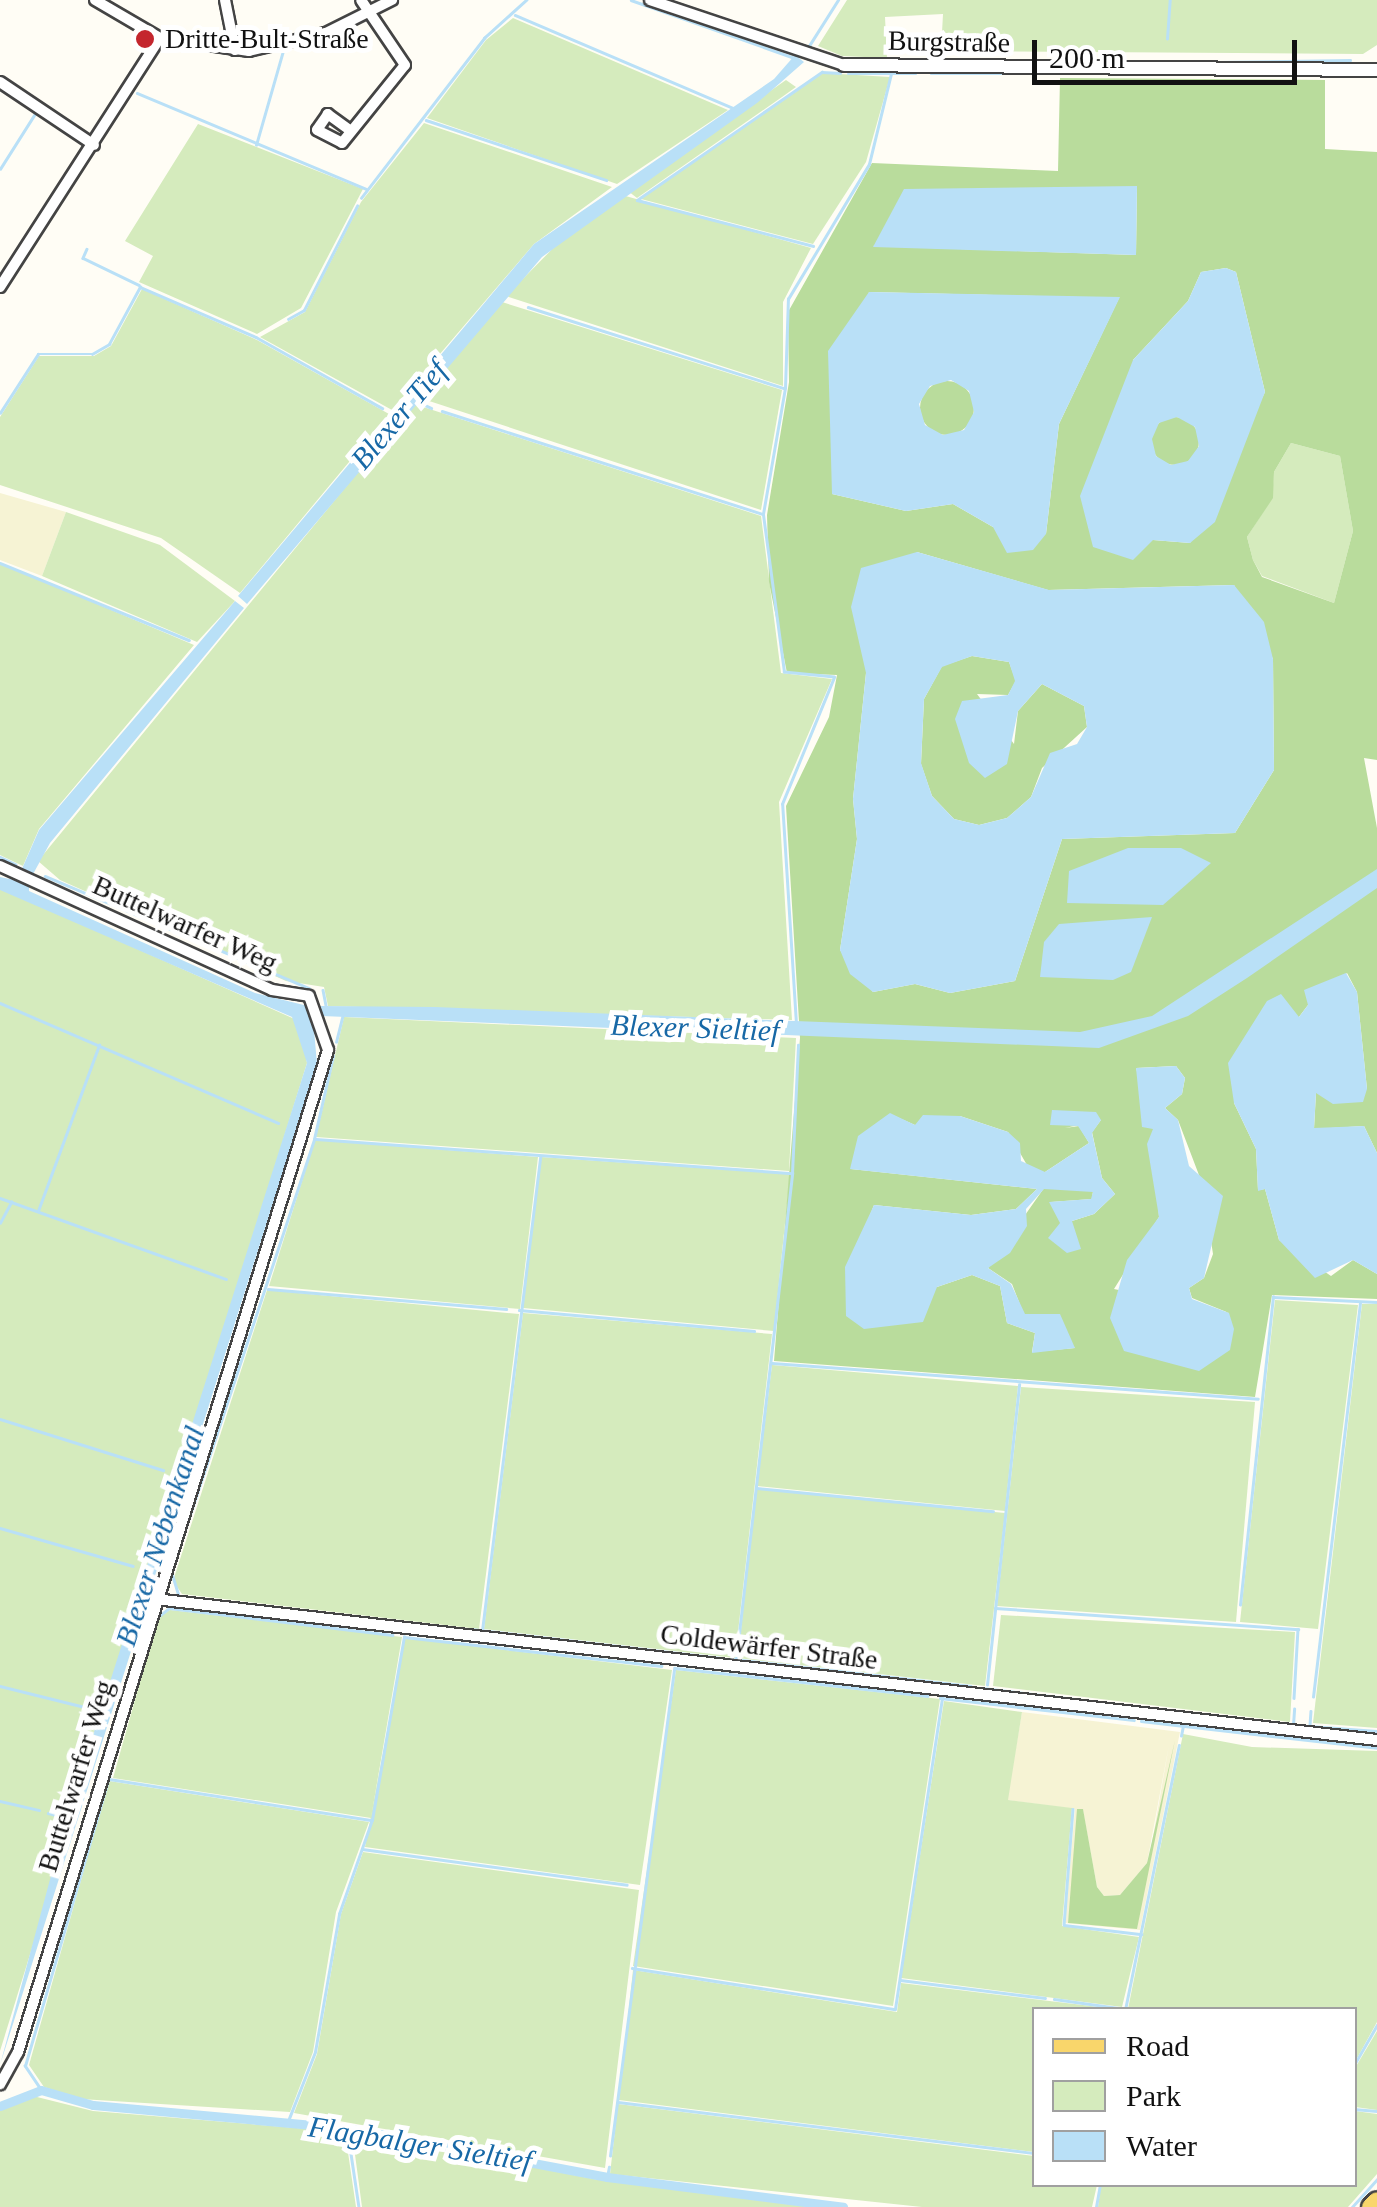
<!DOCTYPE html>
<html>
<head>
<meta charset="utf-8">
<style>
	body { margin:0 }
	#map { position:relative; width:1377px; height:2207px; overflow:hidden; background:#fffdf5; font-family:Georgia,serif }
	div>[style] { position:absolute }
	.farmland>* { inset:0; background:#f6f3d4 }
	.green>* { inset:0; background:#d5ebbd }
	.forest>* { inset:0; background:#b9dc9c }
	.round { border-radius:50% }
	.water>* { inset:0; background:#b9e0f7 }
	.stream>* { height:2.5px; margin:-1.25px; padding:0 1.25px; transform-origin:1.25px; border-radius:1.25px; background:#b9e0f7 }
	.canal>* { height:9px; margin:-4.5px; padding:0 4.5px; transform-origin:4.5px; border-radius:4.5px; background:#b9e0f7 }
	.roads { filter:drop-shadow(2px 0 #444) drop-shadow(-2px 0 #444) drop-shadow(0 2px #444) drop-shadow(0 -2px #444) }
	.minor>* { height:10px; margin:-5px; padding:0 5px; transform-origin:5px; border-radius:5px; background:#fff }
	.tertiary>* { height:12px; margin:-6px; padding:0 6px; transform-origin:6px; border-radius:6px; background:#fff }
	.primary>* { height:18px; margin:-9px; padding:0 9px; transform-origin:9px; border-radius:9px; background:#f9d66b }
	.dots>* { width:28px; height:28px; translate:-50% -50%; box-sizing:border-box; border:5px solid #fff; border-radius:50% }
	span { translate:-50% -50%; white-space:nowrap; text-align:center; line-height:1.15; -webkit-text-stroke:10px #fff; paint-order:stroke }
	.poi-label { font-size:28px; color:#111 }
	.left { translate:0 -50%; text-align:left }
	.street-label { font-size:28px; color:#111 }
	.water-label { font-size:30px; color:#1768a6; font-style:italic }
	.legend { position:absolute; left:1032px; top:2007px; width:325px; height:180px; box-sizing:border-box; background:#fff; border:2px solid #a0a0a0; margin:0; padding:12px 18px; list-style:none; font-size:30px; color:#111 }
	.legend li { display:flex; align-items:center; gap:20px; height:50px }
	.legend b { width:50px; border:2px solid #a0a0a0 }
	.scale { position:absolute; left:1032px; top:40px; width:265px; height:45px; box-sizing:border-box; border:5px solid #111; border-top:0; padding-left:12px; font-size:30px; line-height:35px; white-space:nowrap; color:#111; -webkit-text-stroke:8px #fff; paint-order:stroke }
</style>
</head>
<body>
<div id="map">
	<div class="farmland">
		<i style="clip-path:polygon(0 493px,66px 512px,42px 576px,0 560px)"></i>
		<i style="clip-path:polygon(evenodd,1022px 1712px,1180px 1732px,1140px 1930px,1065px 1923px,1075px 1809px,1007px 1800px,1022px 1712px,1169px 1745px,1137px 1928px,1068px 1923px,1083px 1810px,1097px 1887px,1104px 1896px,1120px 1895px,1147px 1863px,1169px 1745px)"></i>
	</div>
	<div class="green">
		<i style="clip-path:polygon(847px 0,1377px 0,1377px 45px,1363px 54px,941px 51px,943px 14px,885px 17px,887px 58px,842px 56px,818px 46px)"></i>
		<i style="clip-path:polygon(513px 18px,728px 110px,617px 184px,427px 118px,486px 40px)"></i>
		<i style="clip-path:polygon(823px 73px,890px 77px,866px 162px,813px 244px,641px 199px)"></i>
		<i style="clip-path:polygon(786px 80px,796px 87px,782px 97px,637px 198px,628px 191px)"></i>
		<i style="clip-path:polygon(424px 123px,612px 187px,534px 244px,392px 410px,260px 337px,305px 312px,361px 202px)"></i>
		<i style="clip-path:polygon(198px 124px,363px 189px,301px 308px,257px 334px,139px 282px,153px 256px,125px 241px)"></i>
		<i style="clip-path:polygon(622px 195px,811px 248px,783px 302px,783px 386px,506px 296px,572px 229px)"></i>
		<i style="clip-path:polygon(142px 289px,257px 340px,389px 414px,240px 593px,161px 538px,0 485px,0 417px,39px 356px,94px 356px,111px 346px)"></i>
		<i style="clip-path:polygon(502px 302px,782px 390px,761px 510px,420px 398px)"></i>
		<i style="clip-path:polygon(414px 404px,761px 516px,781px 673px,832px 679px,779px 802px,792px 1020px,328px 1006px,324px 987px,286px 981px,60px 880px,38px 861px)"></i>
		<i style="clip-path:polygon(1291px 443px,1340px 456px,1353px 531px,1334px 603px,1262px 576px,1253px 560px,1247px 537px,1272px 498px,1274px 472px)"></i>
		<i style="clip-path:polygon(66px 512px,160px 545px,235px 601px,197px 642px,42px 576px)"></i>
		<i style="clip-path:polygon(0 563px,194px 645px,39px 829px,23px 866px,0 855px)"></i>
		<i style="clip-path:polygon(0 888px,299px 1021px,307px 1063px,0 2051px)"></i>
		<i style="clip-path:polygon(344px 1017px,796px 1038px,789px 1171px,316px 1137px)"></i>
		<i style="clip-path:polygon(315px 1140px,538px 1157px,520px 1309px,269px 1286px)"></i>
		<i style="clip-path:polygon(541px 1157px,790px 1174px,774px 1331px,523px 1308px)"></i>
		<i style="clip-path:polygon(267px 1290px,519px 1314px,479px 1629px,182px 1594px,173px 1581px)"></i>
		<i style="clip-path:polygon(1275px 1300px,1358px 1305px,1318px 1629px,1240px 1622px)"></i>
		<i style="clip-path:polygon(1362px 1304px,1377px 1304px,1377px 1728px,1313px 1723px)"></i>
		<i style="clip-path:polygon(523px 1313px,772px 1334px,735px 1658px,484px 1629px)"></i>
		<i style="clip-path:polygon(772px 1365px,1018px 1386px,1005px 1511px,757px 1486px)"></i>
		<i style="clip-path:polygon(1021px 1387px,1255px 1402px,1236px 1622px,997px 1606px)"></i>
		<i style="clip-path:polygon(756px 1489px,1005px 1513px,985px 1686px,738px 1658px)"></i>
		<i style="clip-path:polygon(170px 1610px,402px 1637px,371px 1818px,113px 1778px,158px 1618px)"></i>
		<i style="clip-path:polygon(1001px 1615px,1295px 1632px,1290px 1722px,993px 1686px)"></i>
		<i style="clip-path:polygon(405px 1638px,672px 1670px,640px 1885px,365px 1847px)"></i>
		<i style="clip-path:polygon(676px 1670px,940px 1699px,893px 2006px,633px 1966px)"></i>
		<i style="clip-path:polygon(944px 1701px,1022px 1712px,1008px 1800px,1072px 1808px,1062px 1926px,1139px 1937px,1122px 2007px,901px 1978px)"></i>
		<i style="clip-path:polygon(1183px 1734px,1252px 1747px,1377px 1751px,1377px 2022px,1355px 2062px,1354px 2010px,1128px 2009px)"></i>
		<i style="clip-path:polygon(109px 1781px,369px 1822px,336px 1912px,313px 2052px,290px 2112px,81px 2099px,44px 2087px,29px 2065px)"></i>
		<i style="clip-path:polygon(363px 1852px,639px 1890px,605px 2168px,294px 2113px,317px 2054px,341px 1914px)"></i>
		<i style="clip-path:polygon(633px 1970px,897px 2012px,901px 1983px,1116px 2009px,1034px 2010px,1034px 2152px,619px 2100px)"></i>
		<i style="clip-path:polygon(1377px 2031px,1377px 2110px,1355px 2107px,1355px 2068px)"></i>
		<i style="clip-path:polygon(33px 2096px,93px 2111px,345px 2132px,356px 2207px,0 2207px,0 2109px)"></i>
		<i style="clip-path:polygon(618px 2104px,1034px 2156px,1034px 2184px,1097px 2185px,1092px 2207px,922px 2207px,610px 2174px)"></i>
		<i style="clip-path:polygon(1355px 2111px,1377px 2114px,1377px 2174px,1348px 2207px,1098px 2207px,1101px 2185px,1354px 2184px)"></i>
		<i style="clip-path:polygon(352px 2132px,594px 2179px,811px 2207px,362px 2207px)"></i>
	</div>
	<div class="forest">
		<i style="clip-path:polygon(evenodd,1060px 78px,1325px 80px,1325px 149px,1377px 152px,1377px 760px,1364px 758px,1377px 828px,1377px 1153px,1364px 1126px,1314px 1129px,1316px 1093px,1367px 1089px,1357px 992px,1347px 973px,1308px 1005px,1234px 1103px,1256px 1149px,1258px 1190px,1265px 1189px,1279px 1240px,1331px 1276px,1353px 1260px,1377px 1274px,1377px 1299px,1272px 1295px,1255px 1397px,774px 1361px,800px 1038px,786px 806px,829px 717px,837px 675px,787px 673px,769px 582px,767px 515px,789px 382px,788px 312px,872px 163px,1058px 171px,1060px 78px,1137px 187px,1136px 255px,873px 246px,1137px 187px,1060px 78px,1226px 268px,1236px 272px,1265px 392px,1190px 543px,1153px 540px,1133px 360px,1188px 301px,1201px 272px,1226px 268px,1060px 78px,869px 292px,1119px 298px,1059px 424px,1046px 534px,993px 527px,953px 504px,906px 511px,832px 494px,869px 292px,1060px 78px,1291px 443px,1340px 456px,1353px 531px,1334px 603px,1262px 577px,1253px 560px,1247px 537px,1273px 498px,1274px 472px,1291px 443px,1060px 78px,917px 552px,1048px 590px,1234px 585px,1273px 659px,1274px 770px,1235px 833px,1062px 839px,1015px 981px,950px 993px,915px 984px,873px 992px,840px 950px,857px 839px,853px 799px,866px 673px,917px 552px,1060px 78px,1176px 1066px,1185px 1078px,1182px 1094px,1165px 1108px,1178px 1120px,1202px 1183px,1213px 1254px,1204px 1278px,1189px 1288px,1192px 1298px,1229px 1313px,1114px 1289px,1159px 1217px,1153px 1129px,1136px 1068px,1176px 1066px,1060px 78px,890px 1114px,915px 1125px,960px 1116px,1008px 1132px,1031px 1172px,1045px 1172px,1089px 1143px,1079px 1126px,1065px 1128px,1101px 1120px,1092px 1132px,1102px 1178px,1115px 1194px,1094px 1214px,1072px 1221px,1071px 1232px,1051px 1202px,1092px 1199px,1093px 1191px,1044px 1188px,988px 1268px,1012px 1284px,1024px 1315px,1075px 1348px,1032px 1352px,1035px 1333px,1007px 1323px,1000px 1286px,972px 1275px,937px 1287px,862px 1235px,874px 1205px,971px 1215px,1016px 1209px,1037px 1189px,851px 1169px,868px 1134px,890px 1114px)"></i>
		<i class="round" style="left:920px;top:381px;width:54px;height:54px"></i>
		<i class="round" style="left:1151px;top:417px;width:48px;height:48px"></i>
		<i style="clip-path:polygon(972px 656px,1009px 662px,1016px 681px,1008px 695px,977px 694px,1014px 744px,1018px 711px,1042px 684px,1084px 706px,1087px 727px,1042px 768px,1031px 797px,1007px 818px,979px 825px,954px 819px,932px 796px,921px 764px,924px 699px,942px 666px)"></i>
		<i style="clip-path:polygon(1175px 1740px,1137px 1929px,1068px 1923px,1077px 1809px,1083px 1809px,1097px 1887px,1104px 1896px,1120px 1895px,1147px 1863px)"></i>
	</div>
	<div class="water">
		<i style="clip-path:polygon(795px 55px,804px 62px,757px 103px,542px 257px,247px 604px,238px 596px,534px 244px,774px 79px)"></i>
		<i style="clip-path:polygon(1137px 186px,1136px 255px,873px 247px,904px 189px)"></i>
		<i style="clip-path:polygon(evenodd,1226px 268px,1236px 272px,1265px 392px,1215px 522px,1190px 543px,1153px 540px,1133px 560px,1093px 547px,1080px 496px,1133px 360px,1188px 301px,1201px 272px,1226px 268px,1177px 417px,1195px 427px,1199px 446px,1188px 461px,1171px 465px,1156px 456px,1152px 439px,1159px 423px,1177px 417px)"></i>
		<i style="clip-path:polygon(evenodd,869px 292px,1120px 297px,1059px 424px,1046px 534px,1033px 550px,1007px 553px,993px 527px,953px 504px,906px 511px,832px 494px,828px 351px,869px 292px,951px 380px,969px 391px,974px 412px,964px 430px,943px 435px,925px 425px,919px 404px,930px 386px,951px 380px)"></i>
		<i style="clip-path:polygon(evenodd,917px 552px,1049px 590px,1234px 585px,1264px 622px,1273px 659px,1274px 770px,1235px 833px,1062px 839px,1015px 981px,950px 993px,915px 984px,873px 992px,850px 974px,840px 950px,857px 839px,853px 799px,866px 673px,851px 607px,861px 568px,917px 552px,972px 656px,1009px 662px,1015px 681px,1008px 695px,962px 701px,955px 719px,969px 763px,985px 778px,1007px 764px,1018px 711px,1042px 684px,1084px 706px,1087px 727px,1077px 744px,1050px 753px,1031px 797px,1007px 818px,979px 825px,954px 819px,932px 796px,921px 763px,924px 699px,942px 667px,972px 656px)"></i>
		<i style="clip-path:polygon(235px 601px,244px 608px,50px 843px,32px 876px,21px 871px,39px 830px)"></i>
		<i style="clip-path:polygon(1128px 848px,1181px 848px,1211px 863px,1163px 905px,1067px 903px,1069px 871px)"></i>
		<i style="clip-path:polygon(1377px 869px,1377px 888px,1247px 978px,1188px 1016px,1099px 1048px,322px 1016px,321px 1006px,435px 1007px,1080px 1032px,1152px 1016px)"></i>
		<i style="clip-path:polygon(0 877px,29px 883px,29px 891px,255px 993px,312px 1007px,317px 1064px,0 2065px,66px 1820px,307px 1063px,292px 1017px,0 890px)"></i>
		<i style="clip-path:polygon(1152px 917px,1131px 972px,1113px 980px,1040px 977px,1044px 942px,1059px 924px)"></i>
		<i style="clip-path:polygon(1346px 973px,1357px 992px,1367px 1089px,1363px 1102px,1333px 1104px,1316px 1093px,1314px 1128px,1364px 1126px,1377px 1153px,1377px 1274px,1353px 1260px,1315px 1278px,1279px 1240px,1265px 1189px,1258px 1191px,1256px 1149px,1234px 1103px,1228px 1063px,1267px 1001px,1281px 994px,1299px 1017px,1308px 1005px,1304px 990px)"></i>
		<i style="clip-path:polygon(1176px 1066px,1185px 1078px,1182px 1094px,1165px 1108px,1178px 1120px,1189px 1166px,1223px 1196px,1204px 1278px,1189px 1288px,1192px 1299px,1229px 1313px,1234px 1329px,1230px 1350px,1199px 1371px,1124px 1351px,1110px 1318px,1127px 1260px,1159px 1217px,1147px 1144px,1153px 1129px,1142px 1127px,1136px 1068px)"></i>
		<i style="clip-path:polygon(1052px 1110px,1096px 1112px,1101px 1120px,1092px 1133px,1102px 1178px,1115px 1194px,1094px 1214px,1072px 1221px,1081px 1249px,1067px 1253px,1048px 1238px,1060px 1223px,1049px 1202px,1091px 1199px,1093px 1192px,1044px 1189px,1026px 1209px,1027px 1226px,1010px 1253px,988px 1268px,1011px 1284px,1025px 1314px,1060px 1314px,1075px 1348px,1032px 1353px,1035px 1333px,1007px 1323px,1000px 1286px,972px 1275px,937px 1287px,923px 1322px,864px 1329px,846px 1316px,845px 1267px,874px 1205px,971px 1215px,1016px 1209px,1037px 1189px,850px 1169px,858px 1136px,890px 1113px,915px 1125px,923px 1115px,960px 1116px,1008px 1132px,1020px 1143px,1021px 1161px,1045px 1172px,1089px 1143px,1078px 1126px,1050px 1125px)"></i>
	</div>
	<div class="stream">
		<i style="left:631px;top:0;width:174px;rotate:19.5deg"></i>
		<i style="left:515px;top:15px;width:237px;rotate:23.1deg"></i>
		<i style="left:1167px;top:39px;width:39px;rotate:-86deg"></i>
		<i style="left:807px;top:49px;width:58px;rotate:-57.7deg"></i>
		<i style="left:1168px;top:62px;width:36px"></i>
		<i style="left:1217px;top:62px;width:133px;rotate:-0.9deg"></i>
		<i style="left:848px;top:74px;width:68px"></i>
		<i style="left:931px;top:74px;width:80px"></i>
		<i style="left:137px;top:93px;width:248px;rotate:22.7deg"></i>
		<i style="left:426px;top:120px;width:190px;rotate:18.4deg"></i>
		<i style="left:256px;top:145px;width:98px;rotate:-74deg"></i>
		<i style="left:0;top:169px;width:67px;rotate:-57.7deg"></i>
		<i style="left:361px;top:198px;width:202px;rotate:-52.4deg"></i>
		<i style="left:484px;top:38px;width:57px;rotate:-42.1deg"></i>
		<i style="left:637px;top:200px;width:225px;rotate:-34.7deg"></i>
		<i style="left:822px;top:72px;width:18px;rotate:3deg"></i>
		<i style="left:637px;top:200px;width:182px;rotate:14.6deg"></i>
		<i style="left:87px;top:249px;width:10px;rotate:114deg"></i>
		<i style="left:83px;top:258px;width:62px;rotate:25.7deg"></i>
		<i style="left:528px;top:307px;width:268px;rotate:17.6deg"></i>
		<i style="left:288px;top:319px;width:18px;rotate:-29deg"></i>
		<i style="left:304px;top:310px;width:117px;rotate:-63deg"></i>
		<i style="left:414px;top:400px;width:19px;rotate:25deg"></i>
		<i style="left:442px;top:411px;width:336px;rotate:17.8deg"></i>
		<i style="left:0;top:413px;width:70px;rotate:-57.2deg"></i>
		<i style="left:38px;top:354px;width:54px"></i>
		<i style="left:92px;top:354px;width:20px;rotate:-30deg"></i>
		<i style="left:109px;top:344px;width:65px;rotate:-61.5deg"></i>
		<i style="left:140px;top:287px;width:126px;rotate:23.3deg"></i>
		<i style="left:256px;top:337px;width:145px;rotate:29.4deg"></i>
		<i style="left:0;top:563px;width:204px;rotate:22.2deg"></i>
		<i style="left:0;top:857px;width:17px;rotate:25deg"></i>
		<i style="left:45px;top:876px;width:287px;rotate:23deg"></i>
		<i style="left:323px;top:990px;width:16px;rotate:79deg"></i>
		<i style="left:0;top:1003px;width:303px;rotate:23.3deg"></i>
		<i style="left:796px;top:1024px;width:220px;rotate:-93.6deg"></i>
		<i style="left:782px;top:804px;width:137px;rotate:-67.7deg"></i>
		<i style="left:834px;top:677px;width:50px;rotate:-174.3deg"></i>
		<i style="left:784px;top:672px;width:159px;rotate:-97.6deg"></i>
		<i style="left:763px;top:514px;width:128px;rotate:-80.1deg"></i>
		<i style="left:785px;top:388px;width:89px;rotate:-88.1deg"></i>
		<i style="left:788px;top:299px;width:157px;rotate:-59deg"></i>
		<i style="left:869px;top:164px;width:93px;rotate:-76.3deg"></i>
		<i style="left:336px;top:1042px;width:29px;rotate:-76deg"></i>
		<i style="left:316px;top:1139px;width:477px;rotate:4.1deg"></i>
		<i style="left:0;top:1198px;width:240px;rotate:19.7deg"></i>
		<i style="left:38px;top:1211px;width:177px;rotate:-69.8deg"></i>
		<i style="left:0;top:1223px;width:24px;rotate:-62deg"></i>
		<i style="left:268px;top:1289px;width:239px;rotate:4.8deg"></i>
		<i style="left:519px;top:1310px;width:236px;rotate:5.1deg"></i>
		<i style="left:772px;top:1363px;width:487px;rotate:4.2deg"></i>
		<i style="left:0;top:1419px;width:171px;rotate:17.4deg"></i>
		<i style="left:757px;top:1488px;width:237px;rotate:5.6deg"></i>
		<i style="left:0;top:1528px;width:138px;rotate:15.9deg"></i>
		<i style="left:175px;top:1560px;width:443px;rotate:-71.7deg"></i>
		<i style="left:314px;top:1139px;width:85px;rotate:-77.1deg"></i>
		<i style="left:172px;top:1573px;width:24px;rotate:73deg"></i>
		<i style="left:179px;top:1596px;width:287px;rotate:6.6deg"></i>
		<i style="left:1240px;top:1605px;width:310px;rotate:-83.9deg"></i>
		<i style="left:1273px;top:1297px;width:104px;rotate:2.8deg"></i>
		<i style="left:995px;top:1608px;width:304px;rotate:4deg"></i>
		<i style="left:1298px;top:1629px;width:69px;rotate:93.3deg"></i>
		<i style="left:158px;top:1617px;width:14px;rotate:-39deg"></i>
		<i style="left:169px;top:1608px;width:225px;rotate:6.9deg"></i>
		<i style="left:471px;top:1629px;width:251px;rotate:6.6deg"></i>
		<i style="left:482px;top:1631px;width:478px;rotate:-83deg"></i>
		<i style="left:404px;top:1637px;width:259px;rotate:6.4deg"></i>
		<i style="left:734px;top:1659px;width:238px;rotate:6.5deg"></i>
		<i style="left:736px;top:1659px;width:489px;rotate:-83.4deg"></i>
		<i style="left:792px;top:1173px;width:128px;rotate:-87.3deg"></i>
		<i style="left:675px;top:1668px;width:254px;rotate:6.3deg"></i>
		<i style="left:987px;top:1685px;width:302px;rotate:-83.9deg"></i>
		<i style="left:0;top:1686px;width:92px;rotate:13.9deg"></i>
		<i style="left:983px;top:1688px;width:312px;rotate:6.8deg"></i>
		<i style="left:1293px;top:1725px;width:16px;rotate:-86deg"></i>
		<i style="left:1313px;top:1697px;width:396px;rotate:-83.2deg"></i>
		<i style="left:940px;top:1698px;width:195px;rotate:6.5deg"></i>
		<i style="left:1311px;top:1711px;width:15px;rotate:94deg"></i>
		<i style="left:1310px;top:1726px;width:67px;rotate:4.3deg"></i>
		<i style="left:1141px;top:1721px;width:238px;rotate:6.5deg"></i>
		<i style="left:1181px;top:1736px;width:10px;rotate:-79deg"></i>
		<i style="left:109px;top:1779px;width:266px;rotate:8.9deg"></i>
		<i style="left:0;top:1801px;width:40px;rotate:13deg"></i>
		<i style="left:1073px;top:1809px;width:116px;rotate:94.4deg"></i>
		<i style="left:1064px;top:1925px;width:78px;rotate:6.7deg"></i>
		<i style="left:48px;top:1813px;width:8px;rotate:14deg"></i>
		<i style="left:362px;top:1849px;width:267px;rotate:7.7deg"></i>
		<i style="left:632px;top:1968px;width:266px;rotate:8.9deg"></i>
		<i style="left:895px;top:2009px;width:315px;rotate:-81.4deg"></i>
		<i style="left:900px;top:1980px;width:146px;rotate:7.1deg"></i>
		<i style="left:1054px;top:1999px;width:72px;rotate:8deg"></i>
		<i style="left:1125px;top:2010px;width:270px;rotate:-78.5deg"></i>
		<i style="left:1354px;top:2065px;width:46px;rotate:-60.1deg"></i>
		<i style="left:41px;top:2090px;width:29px;rotate:-124deg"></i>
		<i style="left:25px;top:2066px;width:351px;rotate:-73.8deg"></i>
		<i style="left:618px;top:2102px;width:419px;rotate:7deg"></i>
		<i style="left:1354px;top:2109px;width:23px;rotate:5deg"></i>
		<i style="left:288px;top:2121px;width:74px;rotate:-68.6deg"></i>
		<i style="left:315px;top:2052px;width:140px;rotate:-80.1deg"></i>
		<i style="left:339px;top:1914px;width:100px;rotate:-70.7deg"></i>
		<i style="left:372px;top:1820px;width:186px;rotate:-80.1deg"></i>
		<i style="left:350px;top:2147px;width:61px;rotate:81.5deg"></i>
		<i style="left:610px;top:2156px;width:492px;rotate:-82.5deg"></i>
		<i style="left:607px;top:2177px;width:10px;rotate:-79deg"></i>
		<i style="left:1096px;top:2207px;width:23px;rotate:-80deg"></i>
		<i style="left:1352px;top:2207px;width:38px;rotate:-48deg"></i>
	</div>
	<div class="canal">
		<i style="left:0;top:2106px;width:44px;rotate:-21.3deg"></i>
		<i style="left:41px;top:2090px;width:54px;rotate:16.1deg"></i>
		<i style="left:93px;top:2105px;width:256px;rotate:5.2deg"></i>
		<i style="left:348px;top:2128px;width:264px;rotate:10.7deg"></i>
		<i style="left:607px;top:2177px;width:238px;rotate:7.2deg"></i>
	</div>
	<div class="roads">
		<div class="minor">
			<i style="left:95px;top:0;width:75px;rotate:30.3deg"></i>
			<i style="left:160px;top:38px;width:90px;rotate:8.3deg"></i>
			<i style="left:249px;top:51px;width:79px;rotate:-13.2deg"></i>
			<i style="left:326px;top:33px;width:74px;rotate:-26.6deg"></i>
			<i style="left:225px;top:0;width:51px;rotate:78.7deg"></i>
			<i style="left:650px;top:0;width:205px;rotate:18.5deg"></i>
			<i style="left:0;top:82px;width:113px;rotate:33.8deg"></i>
			<i style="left:351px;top:131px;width:29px;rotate:-144deg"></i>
			<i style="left:328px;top:114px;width:19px;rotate:125deg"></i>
			<i style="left:317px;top:130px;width:28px;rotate:27deg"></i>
			<i style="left:342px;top:143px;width:100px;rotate:-51.1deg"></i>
			<i style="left:405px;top:65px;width:78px;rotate:-124.1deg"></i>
			<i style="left:0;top:287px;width:296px;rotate:-57.3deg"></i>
			<i style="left:0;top:866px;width:299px;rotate:24.5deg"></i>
			<i style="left:272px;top:990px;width:37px;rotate:9deg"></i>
			<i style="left:309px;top:996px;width:57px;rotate:70.6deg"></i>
			<i style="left:328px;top:1050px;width:1049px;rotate:107.19deg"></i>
			<i style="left:18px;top:2052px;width:37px;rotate:119deg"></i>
			<i style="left:155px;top:1599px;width:1230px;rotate:6.58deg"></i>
		</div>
		<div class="tertiary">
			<i style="left:844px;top:65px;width:533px;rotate:0.54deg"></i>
		</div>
		<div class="primary">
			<i style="left:1371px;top:2207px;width:8px;rotate:-45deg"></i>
		</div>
	</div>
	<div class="dots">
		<i style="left:145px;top:39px;background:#c4262e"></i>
	</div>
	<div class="poi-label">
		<span class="left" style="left:165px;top:39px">Dritte-Bult-Straße</span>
	</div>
	<div class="street-label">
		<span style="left:949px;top:42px;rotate:1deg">Burgstraße</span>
		<span style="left:185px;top:924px;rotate:24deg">Buttelwarfer Weg</span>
		<span style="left:769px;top:1647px;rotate:7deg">Coldewärfer Straße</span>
		<span style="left:76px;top:1776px;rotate:-73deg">Buttelwarfer Weg</span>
	</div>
	<div class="water-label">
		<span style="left:399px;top:415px;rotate:-50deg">Blexer Tief</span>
		<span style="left:695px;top:1028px;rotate:2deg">Blexer Sieltief</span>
		<span style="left:160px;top:1536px;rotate:-72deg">Blexer Nebenkanal</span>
		<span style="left:420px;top:2144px;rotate:9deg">Flagbalger Sieltief</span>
	</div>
	<ul class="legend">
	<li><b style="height:12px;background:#f9d66b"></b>Road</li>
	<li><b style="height:28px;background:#d5ebbd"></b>Park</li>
	<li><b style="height:28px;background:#b9e0f7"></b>Water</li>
	</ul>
	<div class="scale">200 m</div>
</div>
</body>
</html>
